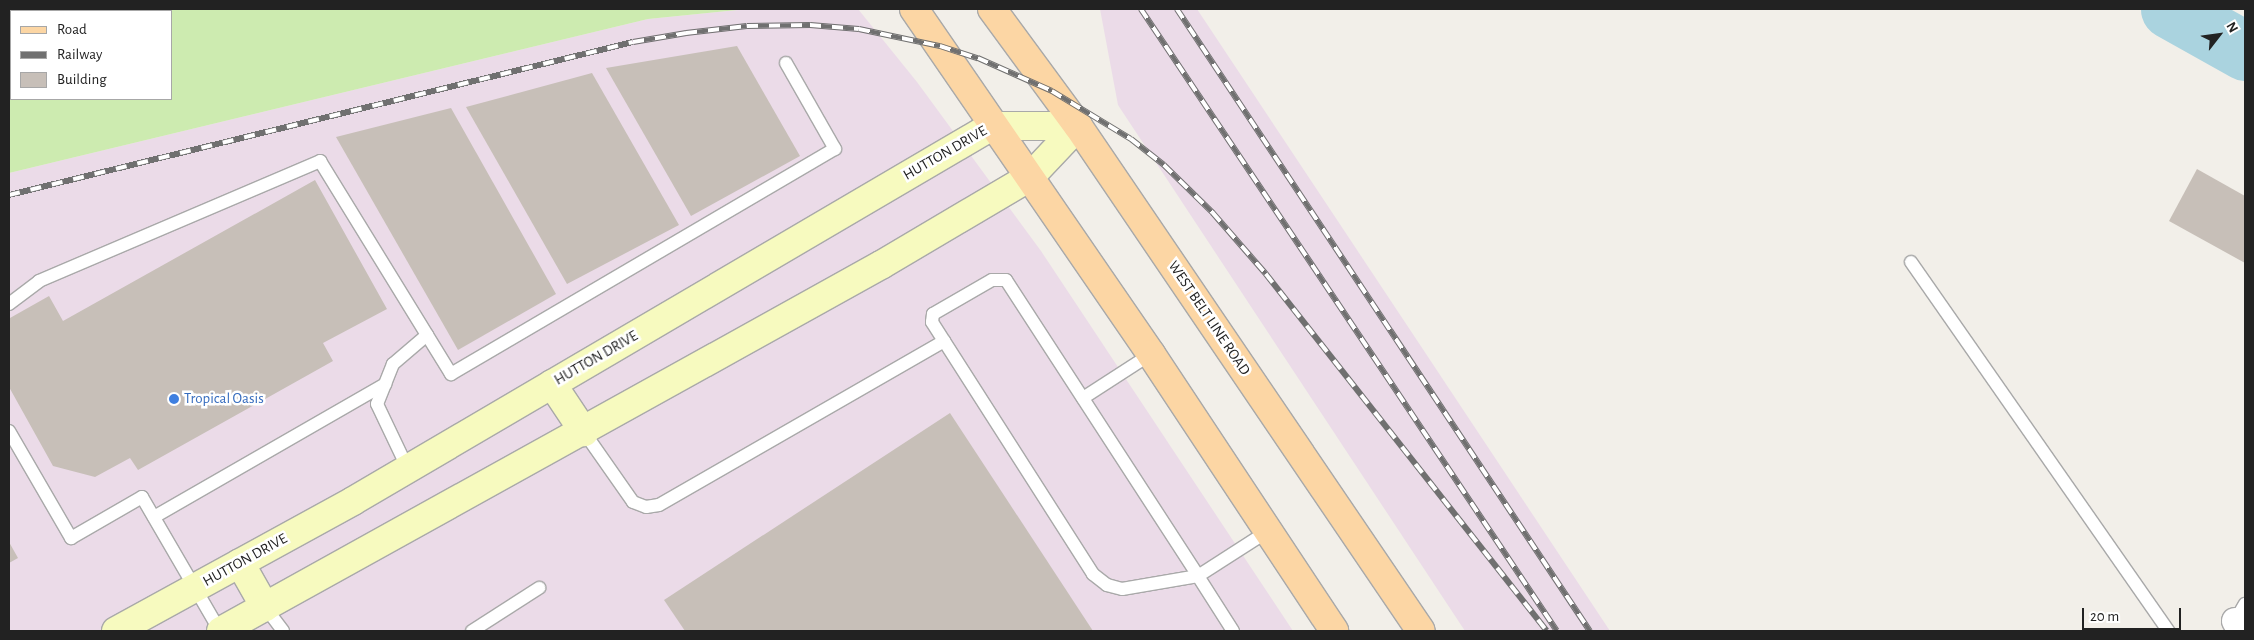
<!DOCTYPE html>
<html>
<head>
<meta charset="utf-8">
<style>
	body { margin:0 }
	#map { position:relative; width:2254px; height:640px; overflow:hidden; background:#f2efe9; font-family:"Alegreya Sans",sans-serif }
	div>[style] { position:absolute }
	.industrial>* { inset:0; background:#ebdbe8 }
	.grass>* { inset:0; background:#cdebb0 }
	.river>* { height:59px; margin:-29.5px; padding:0 29.5px; transform-origin:29.5px; border-radius:29.5px; background:#aad3df }
	.building>* { inset:0; background:#c7bfb8 }
	.roads { filter:drop-shadow(1px 0 #a9a9a9) drop-shadow(-1px 0 #a9a9a9) drop-shadow(0 1px #a9a9a9) drop-shadow(0 -1px #a9a9a9) }
	.lane>* { height:12px; margin:-6px; padding:0 6px; transform-origin:6px; border-radius:6px; background:#fff }
	.street>* { height:26px; margin:-13px; padding:0 13px; transform-origin:13px; border-radius:13px; background:#fff }
	.secondary>* { height:28px; margin:-14px; padding:0 14px; transform-origin:14px; border-radius:14px; background:#f7fabf }
	.primary>* { height:28px; margin:-14px; padding:0 14px; transform-origin:14px; border-radius:14px; background:#fcd6a4 }
	.rail>* { height:5.5px; margin-top:-2.75px; transform-origin:0; background:repeating-linear-gradient(90deg,#fff 0 11px,#707070 0 22px); box-sizing:border-box; border-block:1px solid #707070 }
	.dots>* { width:14px; height:14px; translate:-50% -50%; box-sizing:border-box; border:2px solid #fff; border-radius:50% }
	span { translate:-50% -50%; white-space:nowrap; text-align:center; line-height:1.15; -webkit-text-stroke:5px #fff; paint-order:stroke }
	.street-label { font-size:15px; color:#222 }
	.shop-label { font-size:15px; color:#366cbe }
	.left { translate:0 -50%; text-align:left }
	.frame { position:absolute; inset:0; border:10px solid #222; pointer-events:none }
	.legend { position:absolute; left:10px; top:10px; width:162px; height:90px; box-sizing:border-box; background:#fff; border:1px solid #a7a7a7; margin:0; padding:6px 9px; list-style:none; font-size:15px; color:#222 }
	.legend li { display:flex; align-items:center; gap:10px; height:25px }
	.legend b { width:25px; border:1px solid #a7a7a7 }
	.north { position:absolute; left:2194px; top:10px; width:50px; height:50px; -webkit-text-stroke:4px #fff; paint-order:stroke; rotate:60deg; font-size:14px; font-weight:700; line-height:20px; text-align:center; color:#222 }
	.north::after { content:''; display:block; margin:auto; width:18px; height:22px; background:#222; clip-path:polygon(50% 0,100% 100%,50% 72%,0 100%) }
	.scale { position:absolute; left:2082px; top:608px; width:99px; height:22px; box-sizing:border-box; border:2px solid #222; border-top:0; padding-left:6px; font-size:15px; line-height:18px; white-space:nowrap; color:#222; -webkit-text-stroke:4px #fff; paint-order:stroke }
</style>
</head>
<body>
<div id="map">
	<div class="industrial">
		<i style="clip-path:polygon(747px 9px,858px 9px,917px 82px,1041px 251px,1293px 631px,9px 631px,9px 173px,648px 19px)"></i>
		<i style="clip-path:polygon(1100px 9px,1197px 9px,1610px 631px,1465px 631px,1118px 105px)"></i>
	</div>
	<div class="grass">
		<i style="clip-path:polygon(evenodd,9px 9px,747px 9px,648px 19px,9px 173px,9px 9px,11px 11px,171px 11px,171px 99px,11px 99px,11px 11px)"></i>
	</div>
	<div class="river">
		<i style="left:2170px;top:9px;width:86px;rotate:29.2deg"></i>
		<i style="left:46px;top:11px;width:14px;rotate:-8deg"></i>
	</div>
	<div class="building">
		<i style="clip-path:polygon(737px 46px,800px 156px,691px 216px,606px 68px)"></i>
		<i style="clip-path:polygon(592px 73px,679px 225px,567px 284px,466px 107px)"></i>
		<i style="clip-path:polygon(451px 108px,556px 294px,458px 350px,336px 137px)"></i>
		<i style="clip-path:polygon(2197px 169px,2245px 196px,2245px 263px,2169px 221px)"></i>
		<i style="clip-path:polygon(315px 180px,387px 309px,323px 343px,333px 361px,138px 470px,130px 458px,95px 477px,53px 466px,9px 387px,10px 318px,49px 296px,63px 321px)"></i>
		<i style="clip-path:polygon(950px 413px,1093px 631px,685px 631px,664px 600px)"></i>
		<i style="clip-path:polygon(9px 542px,18px 558px,9px 563px)"></i>
	</div>
	<div class="roads">
		<div class="lane">
			<i style="left:1911px;top:262px;width:450px;rotate:55.1deg"></i>
			<i style="left:9px;top:304px;width:38px;rotate:-37deg"></i>
			<i style="left:39px;top:281px;width:306px;rotate:-23.1deg"></i>
			<i style="left:320px;top:161px;width:204px;rotate:58.4deg"></i>
			<i style="left:427px;top:335px;width:45px;rotate:139.5deg"></i>
			<i style="left:393px;top:364px;width:43px;rotate:111.8deg"></i>
			<i style="left:377px;top:404px;width:72px;rotate:64.5deg"></i>
			<i style="left:427px;top:335px;width:46px;rotate:58.4deg"></i>
			<i style="left:451px;top:374px;width:445px;rotate:-30.4deg"></i>
			<i style="left:835px;top:149px;width:99px;rotate:-119.7deg"></i>
			<i style="left:1083px;top:398px;width:81px;rotate:-32.9deg"></i>
			<i style="left:9px;top:431px;width:124px;rotate:59.9deg"></i>
			<i style="left:71px;top:538px;width:82px;rotate:-30deg"></i>
			<i style="left:142px;top:497px;width:155px;rotate:59.8deg"></i>
			<i style="left:584px;top:432px;width:85px;rotate:55deg"></i>
			<i style="left:633px;top:502px;width:14px;rotate:21deg"></i>
			<i style="left:646px;top:507px;width:13px;rotate:-9deg"></i>
			<i style="left:659px;top:505px;width:329px;rotate:-29.9deg"></i>
			<i style="left:154px;top:517px;width:267px;rotate:-29.9deg"></i>
			<i style="left:265px;top:607px;width:30px;rotate:53deg"></i>
			<i style="left:2235px;top:621px;width:20px;rotate:-60deg"></i>
			<i style="left:472px;top:631px;width:80px;rotate:-32.7deg"></i>
			<i style="left:1233px;top:631px;width:65px;rotate:-122.5deg"></i>
			<i style="left:1198px;top:576px;width:77px;rotate:170.3deg"></i>
			<i style="left:1122px;top:589px;width:16px;rotate:-165deg"></i>
			<i style="left:1107px;top:585px;width:18px;rotate:-142deg"></i>
			<i style="left:1093px;top:574px;width:299px;rotate:-122.6deg"></i>
			<i style="left:932px;top:322px;width:8px;rotate:-83deg"></i>
			<i style="left:933px;top:314px;width:68px;rotate:-30deg"></i>
			<i style="left:992px;top:280px;width:14px"></i>
			<i style="left:1006px;top:280px;width:353px;rotate:57deg"></i>
			<i style="left:1198px;top:576px;width:83px;rotate:-32.7deg"></i>
		</div>
		<div class="street">
			<i style="left:2235px;top:621px;width:12px;rotate:59deg"></i>
		</div>
		<div class="secondary">
			<i style="left:552px;top:384px;width:58px;rotate:56.3deg"></i>
			<i style="left:240px;top:563px;width:51px;rotate:60.4deg"></i>
			<i style="left:116px;top:631px;width:270px;rotate:-28.7deg"></i>
			<i style="left:353px;top:501px;width:741px;rotate:-30.41deg"></i>
			<i style="left:992px;top:126px;width:86px"></i>
			<i style="left:221px;top:631px;width:755px;rotate:-29.01deg"></i>
			<i style="left:881px;top:265px;width:173px;rotate:-30.6deg"></i>
			<i style="left:1030px;top:177px;width:70px;rotate:-46.7deg"></i>
		</div>
		<div class="primary">
			<i style="left:914px;top:9px;width:419px;rotate:55.5deg"></i>
			<i style="left:1151px;top:354px;width:332px;rotate:56.5deg"></i>
			<i style="left:992px;top:9px;width:145px;rotate:53.7deg"></i>
			<i style="left:1078px;top:126px;width:610px;rotate:55.82deg"></i>
		</div>
	</div>
	<div class="rail">
		<i style="left:1141px;top:9px;width:748px;rotate:56.22deg"></i>
		<i style="left:1177px;top:9px;width:747px;rotate:56.42deg"></i>
		<i style="left:9px;top:195px;width:642px;rotate:-13.78deg"></i>
		<i style="left:633px;top:42px;width:54px;rotate:-9.6deg"></i>
		<i style="left:686px;top:33px;width:61px;rotate:-6.5deg"></i>
		<i style="left:747px;top:26px;width:63px;rotate:-0.9deg"></i>
		<i style="left:810px;top:25px;width:49px;rotate:4.7deg"></i>
		<i style="left:859px;top:29px;width:83px;rotate:11.9deg"></i>
		<i style="left:940px;top:46px;width:40px;rotate:18deg"></i>
		<i style="left:978px;top:58px;width:81px;rotate:24deg"></i>
		<i style="left:1052px;top:91px;width:92px;rotate:31.3deg"></i>
		<i style="left:1131px;top:139px;width:42px;rotate:38.2deg"></i>
		<i style="left:1164px;top:165px;width:69px;rotate:44.4deg"></i>
		<i style="left:1213px;top:213px;width:81px;rotate:49deg"></i>
		<i style="left:1266px;top:274px;width:454px;rotate:51.8deg"></i>
	</div>
	<div class="dots">
		<i style="left:174px;top:399px;background:#3f7fe0"></i>
	</div>
	<div class="street-label">
		<span style="left:945px;top:153px;rotate:-30deg">HUTTON DRIVE</span>
		<span style="left:1209px;top:318px;rotate:56deg">WEST BELT LINE ROAD</span>
		<span style="left:596px;top:358px;rotate:-30deg">HUTTON DRIVE</span>
		<span style="left:245px;top:560px;rotate:-29deg">HUTTON DRIVE</span>
	</div>
	<div class="shop-label">
		<span class="left" style="left:184px;top:399px">Tropical Oasis</span>
	</div>
	<div class="frame"></div>
	<ul class="legend">
	<li><b style="height:6px;background:#fcd6a4"></b>Road</li>
	<li><b style="height:6px;background:#707070"></b>Railway</li>
	<li><b style="height:14px;background:#c7bfb8"></b>Building</li>
	</ul>
	<div class="north">N</div>
	<div class="scale">20 m</div>
</div>
</body>
</html>
